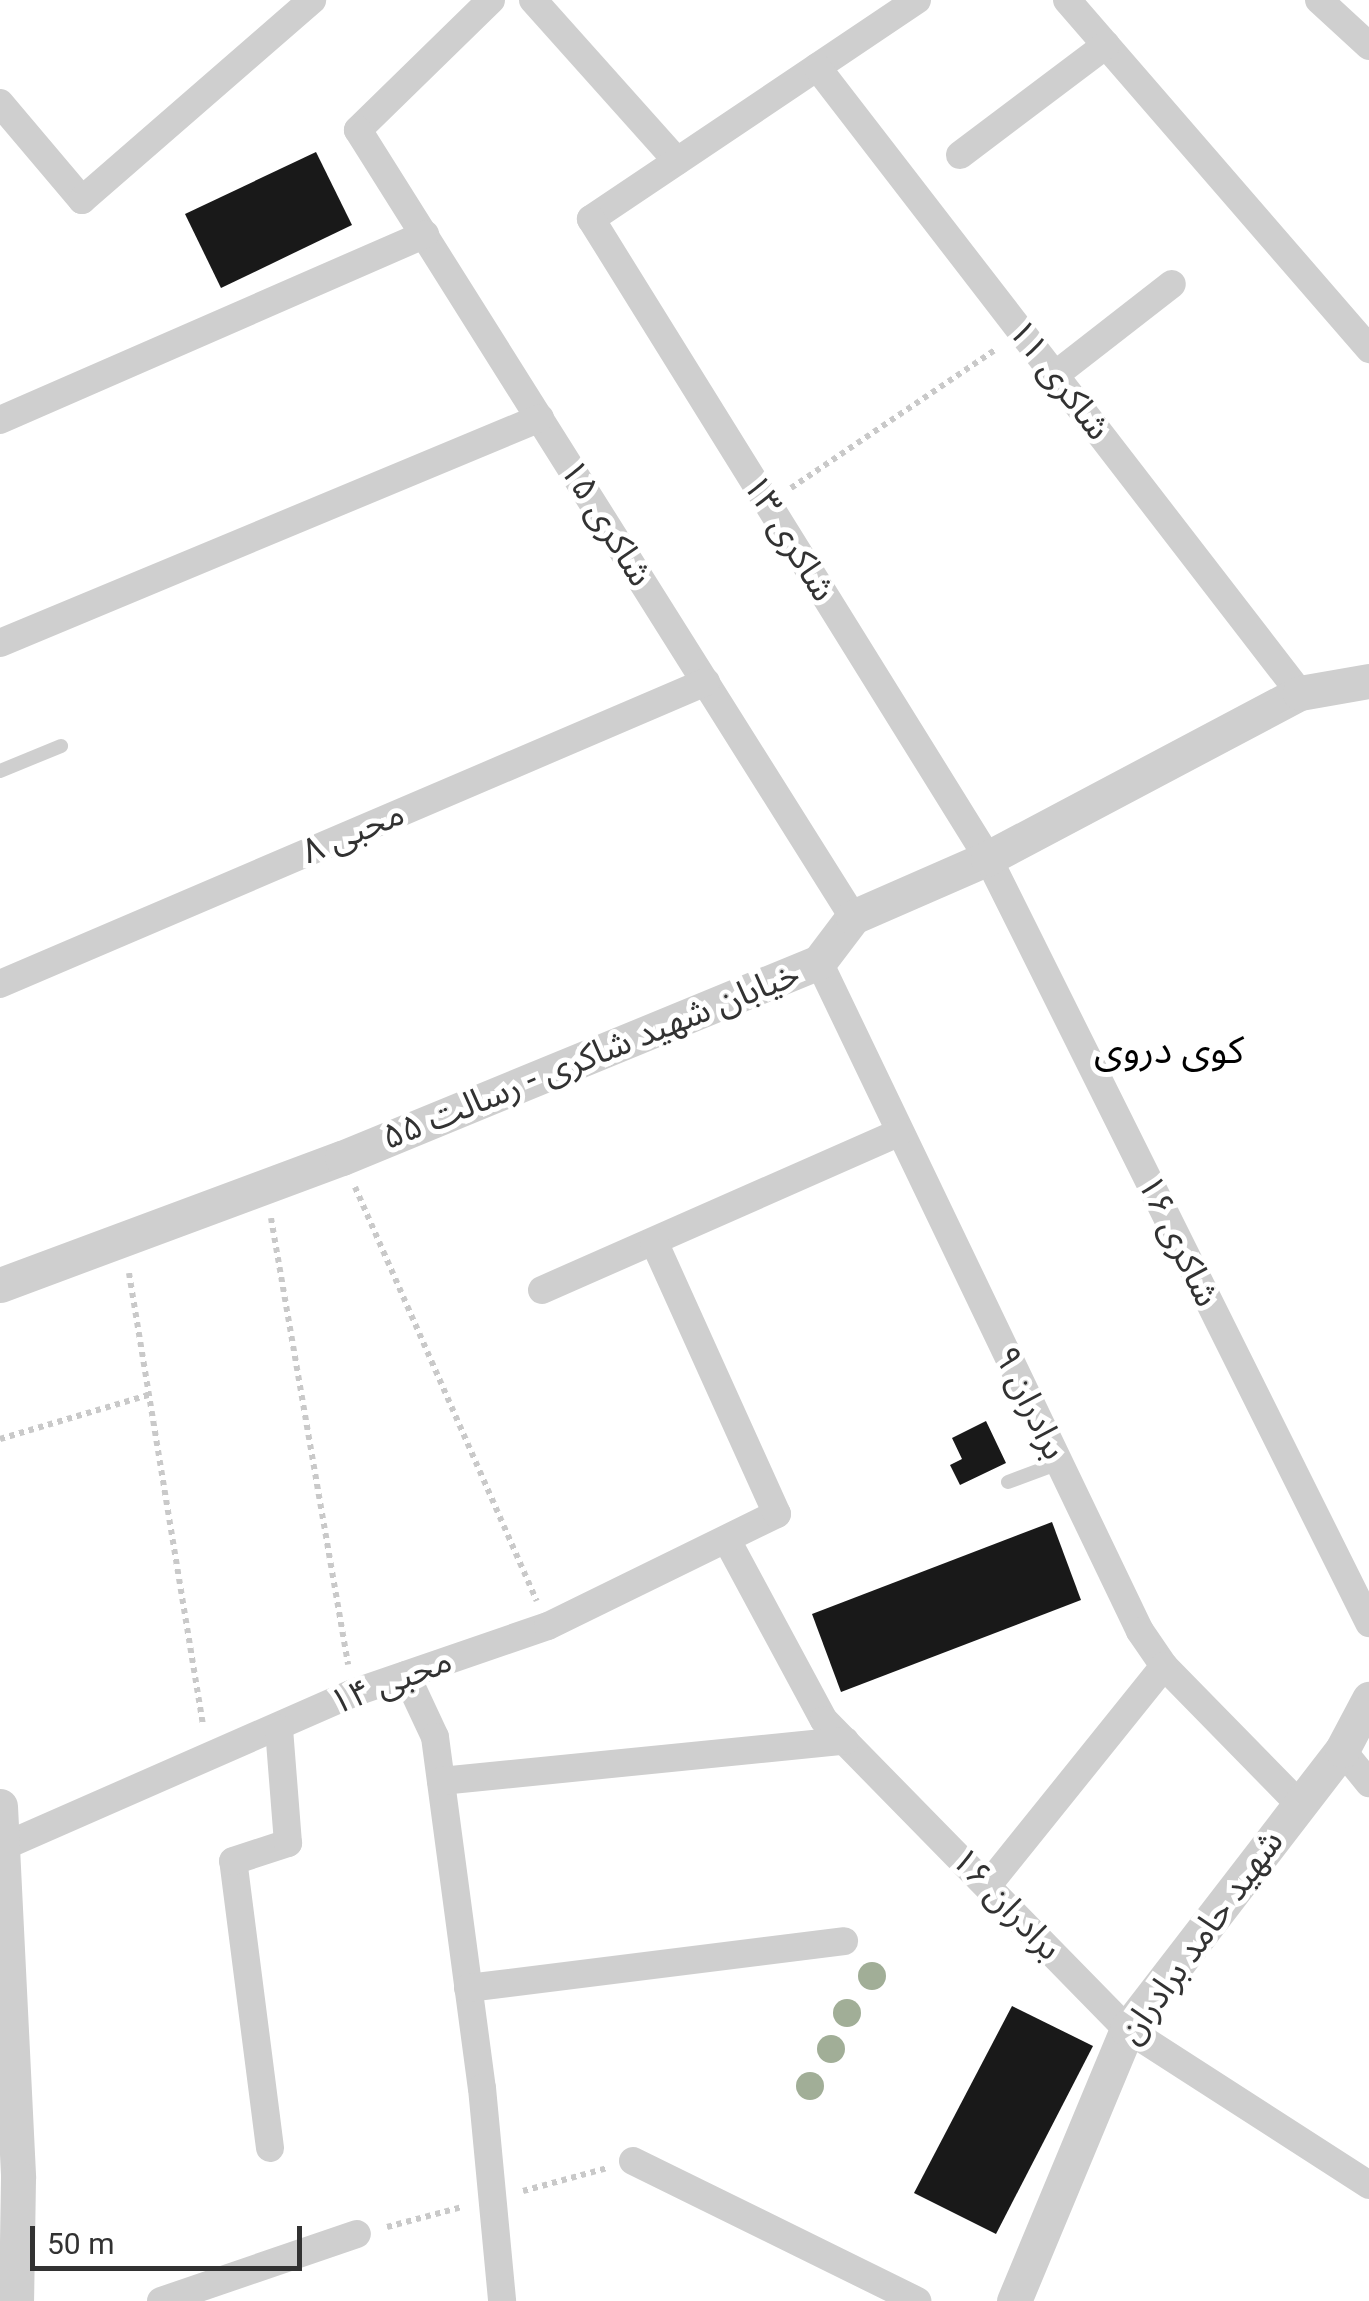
<!DOCTYPE html>
<html>
<head>
<meta charset="utf-8">
<style>
	body { margin:0 }
	#map { position:relative; width:1369px; height:2301px; overflow:hidden; background:#fff; font-family:Roboto,"Noto Sans Arabic",sans-serif }
	div>[style] { position:absolute }
	.building>* { inset:0; background:#191919 }
	.path>* { height:6px; margin-top:-3px; transform-origin:0; background:repeating-linear-gradient(90deg,#c9c9c9 0 5px,transparent 0 10px) }
	.service>* { height:14px; margin:-7px; padding:0 7px; transform-origin:7px; border-radius:7px; background:#cfcfcf }
	.minor>* { height:28px; margin:-14px; padding:0 14px; transform-origin:14px; border-radius:14px; background:#cfcfcf }
	.tertiary>* { height:35px; margin:-17.5px; padding:0 17.5px; transform-origin:17.5px; border-radius:17.5px; background:#cfcfcf }
	.trees>* { width:28px; height:28px; margin:-14px; border-radius:50%; background:#a1ae97 }
	span { translate:-50% -50%; white-space:nowrap; text-align:center; line-height:1.15; -webkit-text-stroke:10px #fff; paint-order:stroke }
	.street-label { font-size:35px; color:#323232 }
	.neighbourhood-label { font-size:38px; color:#000 }
	.scale { position:absolute; left:30px; top:2226px; width:272px; height:45px; box-sizing:border-box; border:5px solid #323232; border-top:0; padding-left:12px; font-size:30px; line-height:35px; white-space:nowrap; color:#323232; -webkit-text-stroke:8px #fff; paint-order:stroke }
</style>
</head>
<body>
<div id="map">
	<div class="building">
		<i style="clip-path:polygon(316px 152px,352px 225px,221px 288px,185px 214px)"></i>
		<i style="clip-path:polygon(986px 1421px,1006px 1463px,960px 1485px,950px 1465px,962px 1459px,952px 1438px)"></i>
		<i style="clip-path:polygon(1052px 1522px,1081px 1600px,841px 1692px,812px 1614px)"></i>
		<i style="clip-path:polygon(1012px 2006px,1093px 2046px,996px 2234px,914px 2193px)"></i>
	</div>
	<div class="path">
		<i style="left:791px;top:488px;width:248px;rotate:-34.1deg"></i>
		<i style="left:355px;top:1187px;width:452px;rotate:66.3deg"></i>
		<i style="left:271px;top:1218px;width:453px;rotate:80.2deg"></i>
		<i style="left:129px;top:1273px;width:458px;rotate:80.7deg"></i>
		<i style="left:0;top:1439px;width:155px;rotate:-16.5deg"></i>
		<i style="left:523px;top:2191px;width:87px;rotate:-15.3deg"></i>
		<i style="left:387px;top:2227px;width:78px;rotate:-14.9deg"></i>
	</div>
	<div class="service">
		<i style="left:0;top:771px;width:66px;rotate:-22.3deg"></i>
		<i style="left:1008px;top:1482px;width:54px;rotate:-20.4deg"></i>
	</div>
	<div class="minor">
		<i style="left:491px;top:0;width:186px;rotate:135.7deg"></i>
		<i style="left:358px;top:130px;width:930px;rotate:57.83deg"></i>
		<i style="left:533px;top:0;width:216px;rotate:48.2deg"></i>
		<i style="left:917px;top:0;width:393px;rotate:146.1deg"></i>
		<i style="left:591px;top:219px;width:752px;rotate:58.15deg"></i>
		<i style="left:988px;top:858px;width:855px;rotate:63.52deg"></i>
		<i style="left:1067px;top:0;width:462px;rotate:49.1deg"></i>
		<i style="left:1319px;top:0;width:68px;rotate:42.6deg"></i>
		<i style="left:817px;top:67px;width:791px;rotate:52.35deg"></i>
		<i style="left:0;top:103px;width:127px;rotate:49.8deg"></i>
		<i style="left:82px;top:200px;width:305px;rotate:-41deg"></i>
		<i style="left:960px;top:155px;width:183px;rotate:-37deg"></i>
		<i style="left:1055px;top:375px;width:148px;rotate:-37.9deg"></i>
		<i style="left:0;top:420px;width:464px;rotate:-23.6deg"></i>
		<i style="left:0;top:643px;width:585px;rotate:-22.62deg"></i>
		<i style="left:819px;top:962px;width:742px;rotate:64.37deg"></i>
		<i style="left:1140px;top:1631px;width:42px;rotate:55.6deg"></i>
		<i style="left:1164px;top:1666px;width:193px;rotate:45.6deg"></i>
		<i style="left:0;top:984px;width:768px;rotate:-23.16deg"></i>
		<i style="left:542px;top:1290px;width:391px;rotate:-23.8deg"></i>
		<i style="left:728px;top:1542px;width:202px;rotate:61.7deg"></i>
		<i style="left:824px;top:1720px;width:433px;rotate:45.6deg"></i>
		<i style="left:1127px;top:2029px;width:288px;rotate:32.8deg"></i>
		<i style="left:406px;top:1675px;width:68px;rotate:64.9deg"></i>
		<i style="left:435px;top:1737px;width:354px;rotate:82.4deg"></i>
		<i style="left:482px;top:2088px;width:214px;rotate:84.6deg"></i>
		<i style="left:1342px;top:1750px;width:43px;rotate:50.7deg"></i>
		<i style="left:441px;top:1781px;width:406px;rotate:-5.7deg"></i>
		<i style="left:0;top:1848px;width:386px;rotate:-23.7deg"></i>
		<i style="left:353px;top:1693px;width:206px;rotate:-19deg"></i>
		<i style="left:548px;top:1626px;width:255px;rotate:-26.1deg"></i>
		<i style="left:777px;top:1514px;width:299px;rotate:-114.3deg"></i>
		<i style="left:988px;top:1885px;width:281px;rotate:-51.2deg"></i>
		<i style="left:468px;top:1988px;width:379px;rotate:-7.1deg"></i>
		<i style="left:270px;top:2148px;width:289px;rotate:-97.3deg"></i>
		<i style="left:233px;top:1861px;width:58px;rotate:-18.1deg"></i>
		<i style="left:288px;top:1843px;width:115px;rotate:-94.5deg"></i>
		<i style="left:633px;top:2161px;width:317px;rotate:26.2deg"></i>
		<i style="left:161px;top:2301px;width:207px;rotate:-18.9deg"></i>
	</div>
	<div class="tertiary">
		<i style="left:0;top:1285px;width:365px;rotate:-20.4deg"></i>
		<i style="left:342px;top:1158px;width:516px;rotate:-22.34deg"></i>
		<i style="left:819px;top:962px;width:56px;rotate:-52.9deg"></i>
		<i style="left:853px;top:917px;width:147px;rotate:-23.6deg"></i>
		<i style="left:988px;top:858px;width:353px;rotate:-27.9deg"></i>
		<i style="left:1300px;top:693px;width:70px;rotate:-9.9deg"></i>
		<i style="left:0;top:1806px;width:372px;rotate:87.2deg"></i>
		<i style="left:18px;top:2178px;width:123px;rotate:90.9deg"></i>
		<i style="left:1014px;top:2301px;width:295px;rotate:-67.4deg"></i>
		<i style="left:1127px;top:2029px;width:352px;rotate:-52.4deg"></i>
		<i style="left:1342px;top:1750px;width:58px;rotate:-62.1deg"></i>
	</div>
	<div class="trees">
		<i style="left:872px;top:1976px"></i>
		<i style="left:847px;top:2013px"></i>
		<i style="left:831px;top:2049px"></i>
		<i style="left:810px;top:2086px"></i>
	</div>
	<div class="street-label">
		<span style="left:1059px;top:380px;rotate:52deg">شاکری ۱۱</span>
		<span style="left:606px;top:523px;rotate:58deg">شاکری ۱۵</span>
		<span style="left:789px;top:538px;rotate:58deg">شاکری ۱۳</span>
		<span style="left:353px;top:833px;rotate:-23deg">محبی ۸</span>
		<span style="left:591px;top:1056px;rotate:-22deg">خیابان شهید شاکری - رسالت ۵۵</span>
		<span style="left:1178px;top:1241px;rotate:64deg">شاکری ۱۶</span>
		<span style="left:1030px;top:1403px;rotate:64deg">برادران ۹</span>
		<span style="left:391px;top:1682px;rotate:-21deg">محبی ۱۴</span>
		<span style="left:1006px;top:1904px;rotate:46deg">برادران ۱۶</span>
		<span style="left:1201px;top:1937px;rotate:-54deg">شهید حامد برادران</span>
	</div>
	<div class="neighbourhood-label">
		<span style="left:1169px;top:1051px">کوی دروی</span>
	</div>
	<div class="scale">50 m</div>
</div>
</body>
</html>
